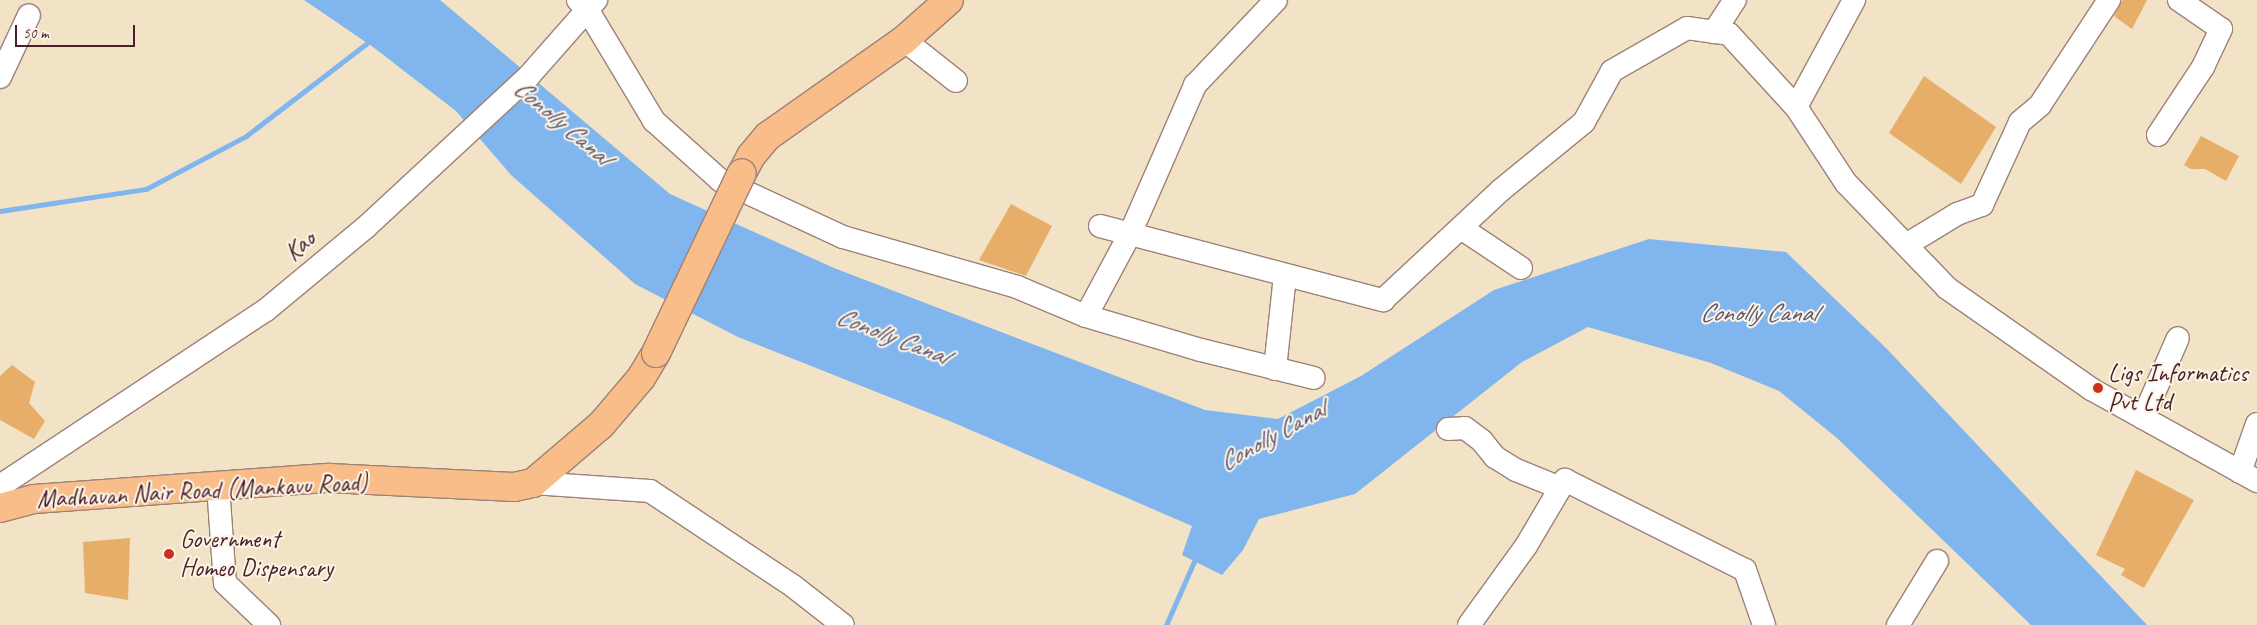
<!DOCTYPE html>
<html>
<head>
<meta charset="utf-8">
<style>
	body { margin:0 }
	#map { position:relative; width:2257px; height:625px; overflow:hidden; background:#f2e3c6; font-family:Caveat,sans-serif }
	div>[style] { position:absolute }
	.water>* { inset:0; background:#80b5ee }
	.stream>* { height:5px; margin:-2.5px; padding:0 2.5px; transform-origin:2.5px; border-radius:2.5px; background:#80b5ee }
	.building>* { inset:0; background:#e7ae69 }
	.roads { filter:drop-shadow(1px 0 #9e8178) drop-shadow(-1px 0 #9e8178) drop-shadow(0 1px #9e8178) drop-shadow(0 -1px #9e8178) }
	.minor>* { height:22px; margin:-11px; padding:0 11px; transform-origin:11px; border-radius:11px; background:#fff }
	.major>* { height:28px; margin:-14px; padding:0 14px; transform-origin:14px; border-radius:14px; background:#f8bd89 }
	.bridges { filter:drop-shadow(1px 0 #9e8178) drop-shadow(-1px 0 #9e8178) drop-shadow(0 1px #9e8178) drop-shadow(0 -1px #9e8178) }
	.major-bridge>* { height:28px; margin:-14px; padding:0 14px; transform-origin:14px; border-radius:14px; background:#f8bd89 }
	.dots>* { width:14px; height:14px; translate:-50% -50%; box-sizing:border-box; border:2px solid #fcf5e5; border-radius:50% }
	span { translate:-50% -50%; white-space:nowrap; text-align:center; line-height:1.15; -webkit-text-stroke:4px #fcf5e5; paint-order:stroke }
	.street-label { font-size:25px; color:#4a1f2b }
	.poi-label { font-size:25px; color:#4a1f2b }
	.left { translate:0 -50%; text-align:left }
	.water-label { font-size:26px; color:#5d546f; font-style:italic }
	.scale { position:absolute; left:15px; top:25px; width:120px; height:22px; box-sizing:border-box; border:2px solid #4a1f2b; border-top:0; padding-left:6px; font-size:15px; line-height:18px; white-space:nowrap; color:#4a1f2b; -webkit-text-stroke:4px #fcf5e5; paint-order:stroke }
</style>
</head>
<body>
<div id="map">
	<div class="water">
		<i style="clip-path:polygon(304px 0,440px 0,670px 194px,834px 268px,1205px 410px,1278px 419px,1361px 376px,1494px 290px,1649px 239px,1786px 252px,1886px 348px,2147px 625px,2031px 625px,1837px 438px,1779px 391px,1711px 363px,1588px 327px,1522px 362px,1355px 494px,1259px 519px,1243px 550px,1222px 575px,1182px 555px,1192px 526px,952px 422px,738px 337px,635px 284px,511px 175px,456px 111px,373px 47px)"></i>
	</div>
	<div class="stream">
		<i style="left:0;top:211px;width:148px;rotate:-8.6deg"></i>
		<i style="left:146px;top:189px;width:113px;rotate:-27.9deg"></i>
		<i style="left:246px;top:136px;width:158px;rotate:-37.5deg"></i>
		<i style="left:1166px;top:625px;width:74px;rotate:-66.2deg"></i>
	</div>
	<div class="building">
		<i style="clip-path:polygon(2122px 0,2147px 0,2132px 29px,2114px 16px)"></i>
		<i style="clip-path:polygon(1924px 76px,1996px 127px,1961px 184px,1889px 133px)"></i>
		<i style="clip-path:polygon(2201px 136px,2239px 156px,2226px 181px,2205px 169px,2191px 169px,2184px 165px)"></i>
		<i style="clip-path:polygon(1011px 204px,1052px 226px,1026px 276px,979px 260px)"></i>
		<i style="clip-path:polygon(12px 365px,35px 382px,29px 403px,45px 421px,34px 439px,0 420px,0 376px)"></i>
		<i style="clip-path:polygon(2136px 470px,2194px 500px,2144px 588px,2121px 575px,2125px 569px,2096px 555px)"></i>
		<i style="clip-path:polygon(130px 538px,128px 600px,85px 593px,83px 542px)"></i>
	</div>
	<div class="roads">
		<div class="minor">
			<i style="left:578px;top:0;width:13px;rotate:45deg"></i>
			<i style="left:587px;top:9px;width:131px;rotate:59.1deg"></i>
			<i style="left:654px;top:121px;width:89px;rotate:41.8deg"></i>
			<i style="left:720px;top:180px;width:136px;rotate:24.9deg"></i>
			<i style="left:843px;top:237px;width:181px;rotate:16deg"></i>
			<i style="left:1017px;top:287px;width:75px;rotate:22.8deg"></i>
			<i style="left:1086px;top:316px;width:120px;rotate:16.5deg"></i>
			<i style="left:1201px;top:350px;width:116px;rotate:13.9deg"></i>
			<i style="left:1714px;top:32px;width:38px;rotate:-57deg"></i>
			<i style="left:904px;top:40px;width:66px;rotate:38.3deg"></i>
			<i style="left:0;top:77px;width:68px;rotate:-64.9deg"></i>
			<i style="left:1796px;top:107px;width:91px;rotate:56.7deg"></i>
			<i style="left:1846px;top:183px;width:146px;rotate:46.1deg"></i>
			<i style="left:1947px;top:288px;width:176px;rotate:35deg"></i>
			<i style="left:2091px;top:389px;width:190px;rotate:29deg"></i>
			<i style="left:2158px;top:135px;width:82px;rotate:-56.5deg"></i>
			<i style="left:2203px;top:67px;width:42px;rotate:-64.7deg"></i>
			<i style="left:2221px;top:29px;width:51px;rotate:-145.4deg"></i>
			<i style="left:1100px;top:226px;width:293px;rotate:14.7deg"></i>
			<i style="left:1383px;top:300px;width:161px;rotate:-43deg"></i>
			<i style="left:1501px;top:190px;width:107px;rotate:-39.3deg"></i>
			<i style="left:1584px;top:122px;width:58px;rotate:-61.2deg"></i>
			<i style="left:1612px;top:71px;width:86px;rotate:-29.8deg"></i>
			<i style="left:1687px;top:28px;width:42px;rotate:8.1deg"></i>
			<i style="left:1729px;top:34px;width:99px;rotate:47.5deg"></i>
			<i style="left:1796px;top:107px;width:122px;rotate:-61.5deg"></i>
			<i style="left:1461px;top:228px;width:72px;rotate:33.7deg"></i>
			<i style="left:1906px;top:245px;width:60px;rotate:-31.3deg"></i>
			<i style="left:1957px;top:214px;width:27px;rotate:-20deg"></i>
			<i style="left:1982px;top:205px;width:91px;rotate:-65.4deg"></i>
			<i style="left:2020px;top:122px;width:26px;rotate:-40deg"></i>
			<i style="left:2040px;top:105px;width:126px;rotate:-56.7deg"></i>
			<i style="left:1086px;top:316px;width:93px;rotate:-61.8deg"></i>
			<i style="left:1130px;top:234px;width:163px;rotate:-66.4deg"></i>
			<i style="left:1195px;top:85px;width:117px;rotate:-46.4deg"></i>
			<i style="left:1275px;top:369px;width:94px;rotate:-83.9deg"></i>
			<i style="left:2143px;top:418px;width:87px;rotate:-66.4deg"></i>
			<i style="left:1448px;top:429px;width:17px;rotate:-3deg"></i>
			<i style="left:1465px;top:428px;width:21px;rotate:37deg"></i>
			<i style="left:1482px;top:441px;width:21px;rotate:51deg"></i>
			<i style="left:1495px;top:457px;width:25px;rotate:32deg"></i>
			<i style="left:1516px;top:470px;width:45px;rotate:22deg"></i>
			<i style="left:2240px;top:472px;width:51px;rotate:-70.5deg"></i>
			<i style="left:533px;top:483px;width:117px;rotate:3.9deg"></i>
			<i style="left:650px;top:491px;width:172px;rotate:33.6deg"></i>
			<i style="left:793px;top:586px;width:63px;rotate:38deg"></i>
			<i style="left:0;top:486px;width:319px;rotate:-33.5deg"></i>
			<i style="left:266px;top:310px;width:130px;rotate:-39.7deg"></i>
			<i style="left:366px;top:227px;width:221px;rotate:-42.8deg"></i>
			<i style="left:528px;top:77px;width:103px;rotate:-48.6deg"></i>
			<i style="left:218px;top:486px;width:97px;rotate:85.9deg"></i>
			<i style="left:225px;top:583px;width:61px;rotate:43.7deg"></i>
			<i style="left:1469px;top:625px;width:97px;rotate:-54.2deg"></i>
			<i style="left:1526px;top:546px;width:77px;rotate:-59.4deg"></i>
			<i style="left:1565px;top:480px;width:201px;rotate:26.6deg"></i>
			<i style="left:1745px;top:570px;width:58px;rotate:70.9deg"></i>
			<i style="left:1898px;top:625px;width:75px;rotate:-58.6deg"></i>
		</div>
		<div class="major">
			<i style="left:742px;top:173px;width:19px;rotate:-62deg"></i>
			<i style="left:751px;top:156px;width:26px;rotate:-50deg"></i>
			<i style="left:768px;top:136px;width:166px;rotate:-35.2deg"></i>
			<i style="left:904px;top:40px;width:60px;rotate:-41.6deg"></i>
			<i style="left:0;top:508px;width:35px;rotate:-15deg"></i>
			<i style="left:34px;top:499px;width:296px;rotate:-4.1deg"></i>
			<i style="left:329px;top:478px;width:185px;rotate:2.8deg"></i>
			<i style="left:514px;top:487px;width:19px;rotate:-12deg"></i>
			<i style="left:533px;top:483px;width:89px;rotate:-40.5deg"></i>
			<i style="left:601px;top:425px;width:62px;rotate:-49.6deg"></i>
			<i style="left:641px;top:378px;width:29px;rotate:-59deg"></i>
		</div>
	</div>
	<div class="bridges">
		<div class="major-bridge">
			<i style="left:656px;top:353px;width:199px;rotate:-64.5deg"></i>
		</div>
	</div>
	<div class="dots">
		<i style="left:2098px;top:388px;background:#c8321e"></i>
		<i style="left:169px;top:554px;background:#c8321e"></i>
	</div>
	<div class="street-label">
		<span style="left:300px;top:246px;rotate:-40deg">Kao</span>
		<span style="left:202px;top:491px;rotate:-3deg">Madhavan Nair Road (Mankavu Road)</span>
	</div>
	<div class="poi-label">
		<span class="left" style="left:2108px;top:388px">Ligs Informatics<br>Pvt Ltd</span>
		<span class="left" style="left:180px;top:554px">Government<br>Homeo Dispensary</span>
	</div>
	<div class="water-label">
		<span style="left:562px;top:122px;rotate:40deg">Conolly Canal</span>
		<span style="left:1758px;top:313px">Conolly Canal</span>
		<span style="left:892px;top:336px;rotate:21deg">Conolly Canal</span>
		<span style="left:1272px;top:436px;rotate:-29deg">Conolly Canal</span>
	</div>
	<div class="scale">50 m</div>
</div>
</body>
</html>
